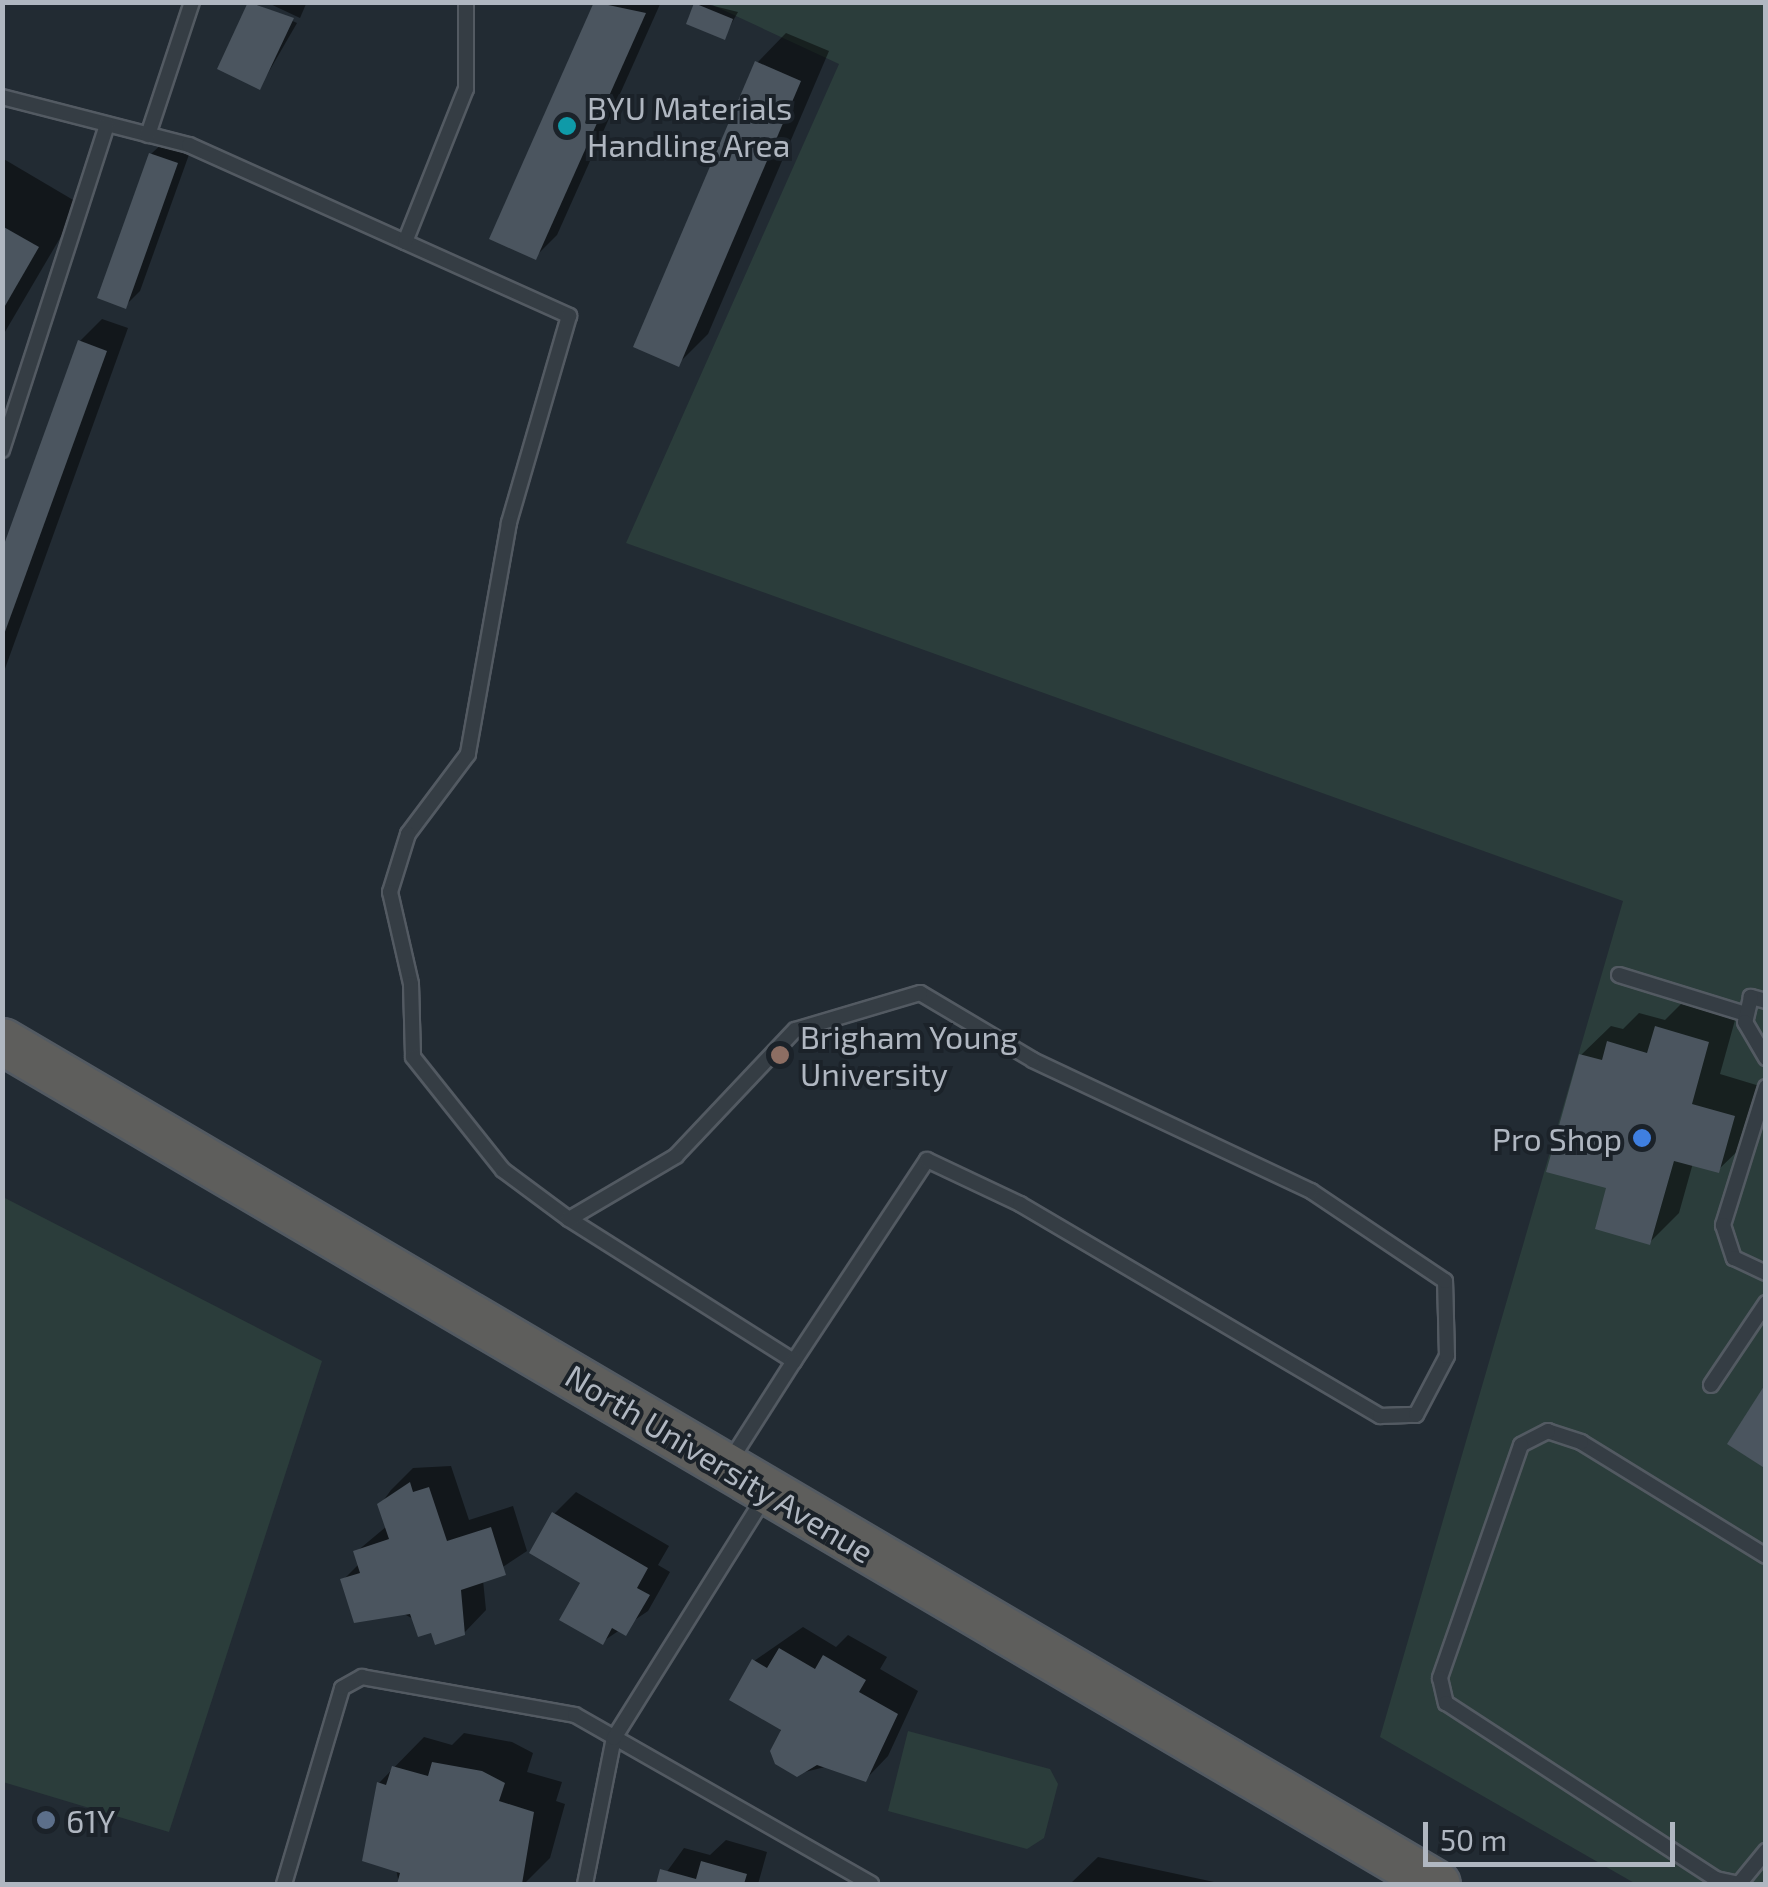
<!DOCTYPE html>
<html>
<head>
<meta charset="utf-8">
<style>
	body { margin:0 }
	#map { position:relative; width:1768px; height:1887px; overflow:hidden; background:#222b33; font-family:"Exo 2",sans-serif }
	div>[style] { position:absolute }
	.green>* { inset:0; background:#2b3d3b }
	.shadow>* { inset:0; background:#0007 }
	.building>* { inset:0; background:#4b555f }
	.roads { filter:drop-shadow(2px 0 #535a62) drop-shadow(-2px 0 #535a62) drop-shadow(0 2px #535a62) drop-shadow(0 -2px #535a62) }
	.service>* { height:14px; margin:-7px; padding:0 7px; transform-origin:7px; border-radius:7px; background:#353d44 }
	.trunk>* { height:45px; margin:-22.5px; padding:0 22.5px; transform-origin:22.5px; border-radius:22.5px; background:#5e5e5c }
	.dots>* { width:28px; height:28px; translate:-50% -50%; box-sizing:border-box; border:5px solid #1b2229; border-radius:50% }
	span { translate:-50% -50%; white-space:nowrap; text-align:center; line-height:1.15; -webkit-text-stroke:8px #1b2229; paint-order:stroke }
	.poi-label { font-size:32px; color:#b0b7c1 }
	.left { translate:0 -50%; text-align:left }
	.right { translate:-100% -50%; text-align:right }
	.street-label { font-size:32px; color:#b0b7c1 }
	.frame { position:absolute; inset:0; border:5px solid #b0b7c1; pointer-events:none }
	.scale { position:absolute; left:1423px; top:1822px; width:252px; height:45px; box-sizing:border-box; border:5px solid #b0b7c1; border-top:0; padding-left:12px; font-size:30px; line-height:35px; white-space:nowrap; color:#b0b7c1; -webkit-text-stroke:8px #1b2229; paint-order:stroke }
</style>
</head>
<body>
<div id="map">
	<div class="green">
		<i style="clip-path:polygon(708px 3px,1765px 3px,1765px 1884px,1636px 1884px,1380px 1737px,1623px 901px,626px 543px,839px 64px)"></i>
		<i style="clip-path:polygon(3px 1197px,322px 1361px,169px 1832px,3px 1782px)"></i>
		<i style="clip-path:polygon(908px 1731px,1050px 1769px,1058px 1784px,1044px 1838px,1027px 1849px,888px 1811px)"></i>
	</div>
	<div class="shadow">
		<i style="clip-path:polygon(251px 2px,297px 23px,260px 87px,220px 68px)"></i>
		<i style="clip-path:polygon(266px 2px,304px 2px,306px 4px,300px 18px)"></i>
		<i style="clip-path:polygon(597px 2px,661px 2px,557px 235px,535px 257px,492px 238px)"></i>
		<i style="clip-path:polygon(698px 2px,738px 12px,724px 37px,696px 4px)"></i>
		<i style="clip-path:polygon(786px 33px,829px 51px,708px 334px,678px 364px,757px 63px)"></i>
		<i style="clip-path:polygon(166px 140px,191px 149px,140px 291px,125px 306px,151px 154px)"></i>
		<i style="clip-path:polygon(2px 158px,80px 204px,2px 337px)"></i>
		<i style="clip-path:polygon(102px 319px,128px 328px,2px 677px,2px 557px,80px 341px)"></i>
		<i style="clip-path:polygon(1687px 998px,1737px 1013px,1720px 1074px,1763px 1087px,1748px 1141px,1718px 1170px,1693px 1163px,1679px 1213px,1650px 1242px,1609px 1187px,1581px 1055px,1611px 1026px,1623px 1029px,1639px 1013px,1665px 1020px)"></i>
		<i style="clip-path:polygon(451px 1466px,469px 1520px,513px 1506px,527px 1551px,483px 1580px,486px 1610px,464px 1633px,433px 1630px,343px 1580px,359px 1564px,356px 1552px,387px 1526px,380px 1505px,391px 1490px,413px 1468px)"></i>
		<i style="clip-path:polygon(576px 1492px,669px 1546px,658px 1565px,670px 1572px,648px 1611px,602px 1642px,554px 1514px)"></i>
		<i style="clip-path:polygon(803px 1627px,836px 1647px,848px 1635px,887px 1657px,880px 1669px,918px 1691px,888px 1756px,866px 1779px,833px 1765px,797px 1774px,754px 1661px)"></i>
		<i style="clip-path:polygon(464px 1733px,512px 1742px,533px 1753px,527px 1772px,562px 1782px,556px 1801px,565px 1804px,550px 1858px,524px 1884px,399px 1884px,379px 1783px,424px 1737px,452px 1745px)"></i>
		<i style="clip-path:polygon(726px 1840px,767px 1852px,758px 1884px,658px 1884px,684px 1848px,710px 1855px)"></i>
		<i style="clip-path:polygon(1098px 1857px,1214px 1882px,1070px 1884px)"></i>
	</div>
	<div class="building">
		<i style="clip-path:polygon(248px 2px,294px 18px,260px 90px,217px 69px)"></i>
		<i style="clip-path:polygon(594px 2px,646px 13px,536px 260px,489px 239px)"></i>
		<i style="clip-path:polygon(694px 3px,733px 19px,725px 40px,686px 24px)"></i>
		<i style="clip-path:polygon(755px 61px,801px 81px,679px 367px,633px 347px)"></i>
		<i style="clip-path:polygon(149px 153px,178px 163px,126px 309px,97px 298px)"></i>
		<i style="clip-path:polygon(2px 226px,39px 247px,2px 311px)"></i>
		<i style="clip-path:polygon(78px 340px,107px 351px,2px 640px,2px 550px)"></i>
		<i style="clip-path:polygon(1655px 1026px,1709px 1042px,1692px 1104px,1735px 1116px,1719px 1173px,1674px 1161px,1650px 1245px,1595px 1229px,1606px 1188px,1546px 1172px,1579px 1054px,1602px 1060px,1607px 1041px,1647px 1053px)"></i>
		<i style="clip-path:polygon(1766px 1383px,1766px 1469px,1727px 1444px)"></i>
		<i style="clip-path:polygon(410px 1482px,413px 1492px,429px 1487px,447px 1541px,491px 1527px,506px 1575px,461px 1590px,465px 1635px,435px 1645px,431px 1633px,418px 1637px,410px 1614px,354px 1623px,340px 1579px,360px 1573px,353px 1551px,389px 1539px,377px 1504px)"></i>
		<i style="clip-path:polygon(552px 1512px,648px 1568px,637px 1588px,650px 1595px,626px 1636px,612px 1628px,603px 1645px,559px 1620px,580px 1583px,529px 1553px)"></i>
		<i style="clip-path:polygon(779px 1648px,815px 1669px,823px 1655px,866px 1680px,859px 1692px,898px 1714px,866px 1782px,817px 1765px,797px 1777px,775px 1764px,770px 1751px,781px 1730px,729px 1700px,752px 1659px,767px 1668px)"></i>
		<i style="clip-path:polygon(432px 1762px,482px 1771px,505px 1783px,499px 1801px,534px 1812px,522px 1884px,397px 1884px,400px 1873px,362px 1861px,377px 1782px,386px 1785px,392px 1766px,428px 1776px)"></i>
		<i style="clip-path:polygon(701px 1861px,747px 1874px,744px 1884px,656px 1884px,660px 1869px,696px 1879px)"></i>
	</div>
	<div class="roads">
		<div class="service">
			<i style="left:2px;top:97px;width:193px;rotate:14.4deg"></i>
			<i style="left:189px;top:145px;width:417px;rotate:24.2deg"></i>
			<i style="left:569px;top:316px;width:216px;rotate:106.2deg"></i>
			<i style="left:509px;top:523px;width:235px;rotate:100.1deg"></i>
			<i style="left:468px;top:754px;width:100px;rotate:126.9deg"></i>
			<i style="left:408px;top:834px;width:61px;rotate:107.2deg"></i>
			<i style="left:390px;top:892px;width:94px;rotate:77.1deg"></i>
			<i style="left:411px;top:984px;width:73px;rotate:88.4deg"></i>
			<i style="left:413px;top:1057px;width:144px;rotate:51.5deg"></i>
			<i style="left:503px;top:1170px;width:82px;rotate:36.6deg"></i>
			<i style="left:569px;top:1219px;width:266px;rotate:32.3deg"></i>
			<i style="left:794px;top:1361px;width:241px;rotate:-56.5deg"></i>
			<i style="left:927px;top:1160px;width:103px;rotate:25.3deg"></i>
			<i style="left:1020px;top:1204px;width:418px;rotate:30.5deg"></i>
			<i style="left:1380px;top:1416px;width:36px;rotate:-2deg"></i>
			<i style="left:1416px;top:1415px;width:67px;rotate:-62.3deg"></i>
			<i style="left:1447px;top:1356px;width:75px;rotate:-91.5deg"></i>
			<i style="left:1445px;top:1281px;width:161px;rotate:-146.1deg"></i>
			<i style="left:1311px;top:1191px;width:307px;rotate:-154.8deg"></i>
			<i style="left:1033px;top:1060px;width:131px;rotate:-149.3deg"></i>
			<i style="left:920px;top:993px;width:130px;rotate:163.5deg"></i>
			<i style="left:795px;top:1030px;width:173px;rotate:133.4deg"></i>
			<i style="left:676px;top:1156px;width:124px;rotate:149.5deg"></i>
			<i style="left:148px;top:135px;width:140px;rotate:-71.7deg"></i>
			<i style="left:405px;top:242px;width:165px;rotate:-68.3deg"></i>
			<i style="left:466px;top:89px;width:87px;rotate:-90deg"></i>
			<i style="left:2px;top:450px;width:342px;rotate:-72.1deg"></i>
			<i style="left:1619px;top:975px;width:133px;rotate:17.1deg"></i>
			<i style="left:1766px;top:1001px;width:16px;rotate:-165deg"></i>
			<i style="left:1751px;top:997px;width:26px;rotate:103deg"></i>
			<i style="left:1745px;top:1022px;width:42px;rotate:59.7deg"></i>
			<i style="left:1766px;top:1087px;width:145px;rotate:107.3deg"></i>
			<i style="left:1723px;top:1225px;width:35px;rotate:72deg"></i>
			<i style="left:1734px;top:1258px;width:35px;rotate:25deg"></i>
			<i style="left:1711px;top:1385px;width:99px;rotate:-56.1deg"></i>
			<i style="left:730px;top:1461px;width:119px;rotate:-57.4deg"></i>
			<i style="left:1766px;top:1556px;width:217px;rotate:-148.4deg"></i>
			<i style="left:1581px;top:1442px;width:35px;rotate:-162deg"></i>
			<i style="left:1548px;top:1431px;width:30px;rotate:153deg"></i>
			<i style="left:1521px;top:1445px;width:247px;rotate:109.2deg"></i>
			<i style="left:1440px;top:1678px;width:26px;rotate:77deg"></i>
			<i style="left:1446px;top:1703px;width:322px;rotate:33.1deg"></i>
			<i style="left:1716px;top:1879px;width:24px;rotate:12deg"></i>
			<i style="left:1739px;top:1884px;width:43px;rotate:-50.7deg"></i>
			<i style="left:284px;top:1884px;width:204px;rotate:-73.5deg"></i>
			<i style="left:342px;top:1688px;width:23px;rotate:-29deg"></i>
			<i style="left:362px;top:1677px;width:216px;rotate:10.1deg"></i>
			<i style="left:575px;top:1715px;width:341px;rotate:29.7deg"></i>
			<i style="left:585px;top:1884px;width:149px;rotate:-78.8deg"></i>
			<i style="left:614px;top:1738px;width:285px;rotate:-58deg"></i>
		</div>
		<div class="trunk">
			<i style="left:2px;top:1041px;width:1664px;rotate:30.43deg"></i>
		</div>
	</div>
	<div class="dots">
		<i style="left:567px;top:126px;background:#0f9aa8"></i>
		<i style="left:780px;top:1055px;background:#8d6e63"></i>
		<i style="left:1642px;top:1138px;background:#3f7fe0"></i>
		<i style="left:46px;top:1820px;background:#5c6f8a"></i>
	</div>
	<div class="poi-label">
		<span class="left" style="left:587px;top:126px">BYU Materials<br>Handling Area</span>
		<span class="left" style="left:800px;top:1055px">Brigham Young<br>University</span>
		<span class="right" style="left:1622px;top:1138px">Pro Shop</span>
		<span class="left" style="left:66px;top:1820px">61Y</span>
	</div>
	<div class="street-label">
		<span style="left:720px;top:1463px;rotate:31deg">North University Avenue</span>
	</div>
	<div class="frame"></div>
	<div class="scale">50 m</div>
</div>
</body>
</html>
